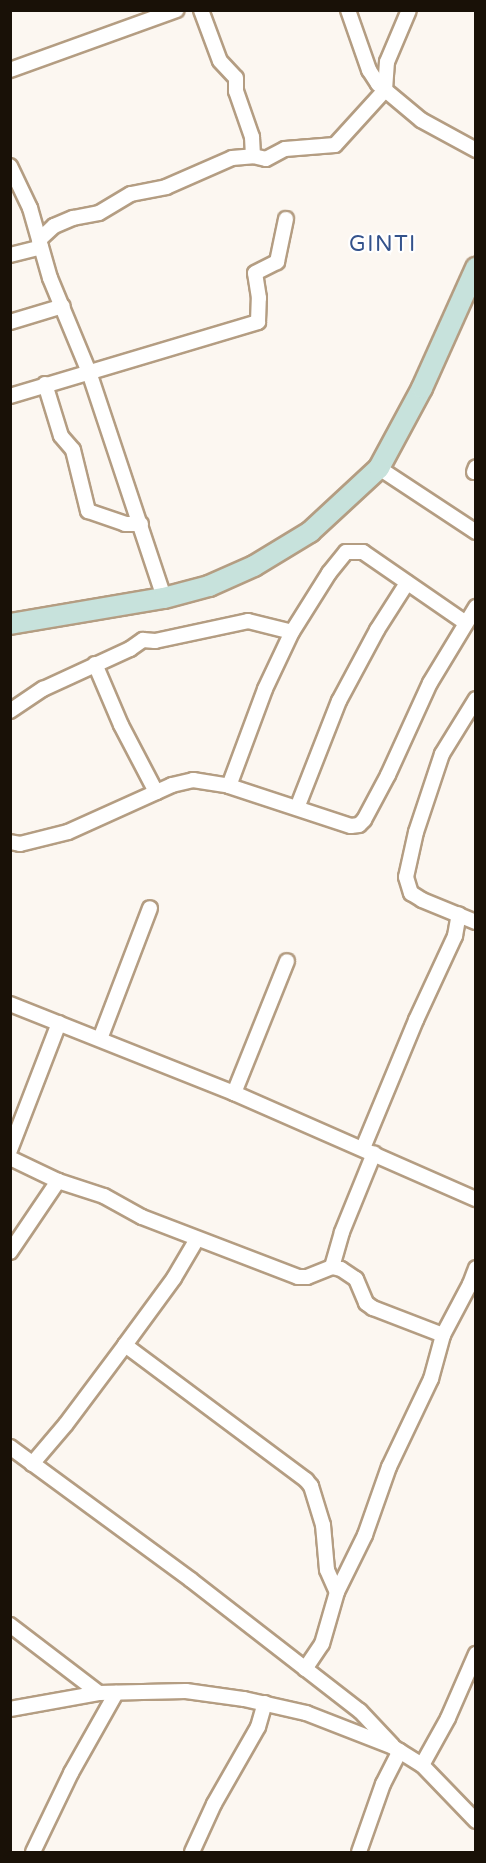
<!DOCTYPE html>
<html>
<head>
<meta charset="utf-8">
<style>
	body { margin:0 }
	#map { position:relative; width:486px; height:1863px; overflow:hidden; background:#fcf7f1; font-family:"Varela Round",sans-serif }
	div>[style] { position:absolute }
	.roads { filter:drop-shadow(2px 0 #b49d82) drop-shadow(-2px 0 #b49d82) drop-shadow(0 2px #b49d82) drop-shadow(0 -2px #b49d82) }
	.street>* { height:14px; margin:-7px; padding:0 7px; transform-origin:7px; border-radius:7px; background:#fff }
	.secondary>* { height:20px; margin:-10px; padding:0 10px; transform-origin:10px; border-radius:10px; background:#c7e2dc }
	span { translate:-50% -50%; white-space:nowrap; text-align:center; line-height:1.15; -webkit-text-stroke:4.5px #fff; paint-order:stroke }
	.quarter-label { font-size:22px; color:#34528b; letter-spacing:1.5px }
	.frame { position:absolute; inset:0; border:12px solid #191107; pointer-events:none }
</style>
</head>
<body>
<div id="map">
	<div class="roads">
		<div class="street">
			<i style="left:201px;top:10px;width:54px;rotate:69.6deg"></i>
			<i style="left:220px;top:61px;width:23px;rotate:47deg"></i>
			<i style="left:236px;top:78px;width:13px;rotate:90deg"></i>
			<i style="left:236px;top:91px;width:49px;rotate:70.8deg"></i>
			<i style="left:252px;top:137px;width:19px;rotate:87deg"></i>
			<i style="left:348px;top:10px;width:64px;rotate:70.7deg"></i>
			<i style="left:369px;top:70px;width:17px;rotate:57deg"></i>
			<i style="left:378px;top:84px;width:56px;rotate:39.9deg"></i>
			<i style="left:421px;top:120px;width:63px;rotate:28.6deg"></i>
			<i style="left:10px;top:70px;width:177px;rotate:-19.8deg"></i>
			<i style="left:10px;top:166px;width:47px;rotate:64.5deg"></i>
			<i style="left:30px;top:208px;width:73px;rotate:74.1deg"></i>
			<i style="left:50px;top:278px;width:102px;rotate:67.5deg"></i>
			<i style="left:89px;top:372px;width:238px;rotate:71.6deg"></i>
			<i style="left:39px;top:240px;width:21px;rotate:-43deg"></i>
			<i style="left:54px;top:226px;width:21px;rotate:-23deg"></i>
			<i style="left:73px;top:218px;width:26px;rotate:-11deg"></i>
			<i style="left:99px;top:213px;width:37px;rotate:-31deg"></i>
			<i style="left:131px;top:194px;width:36px;rotate:-11deg"></i>
			<i style="left:166px;top:187px;width:72px;rotate:-23.7deg"></i>
			<i style="left:232px;top:158px;width:21px;rotate:-5deg"></i>
			<i style="left:253px;top:156px;width:13px;rotate:13deg"></i>
			<i style="left:266px;top:159px;width:21px;rotate:-28deg"></i>
			<i style="left:285px;top:149px;width:50px;rotate:-4.6deg"></i>
			<i style="left:335px;top:145px;width:74px;rotate:-47.7deg"></i>
			<i style="left:385px;top:90px;width:28px;rotate:-86deg"></i>
			<i style="left:387px;top:62px;width:56px;rotate:-67.1deg"></i>
			<i style="left:10px;top:255px;width:32px;rotate:-14deg"></i>
			<i style="left:10px;top:322px;width:55px;rotate:-16.8deg"></i>
			<i style="left:45px;top:384px;width:54px;rotate:72.9deg"></i>
			<i style="left:61px;top:436px;width:18px;rotate:49deg"></i>
			<i style="left:73px;top:450px;width:63px;rotate:76.2deg"></i>
			<i style="left:88px;top:511px;width:39px;rotate:19deg"></i>
			<i style="left:125px;top:524px;width:16px"></i>
			<i style="left:10px;top:396px;width:259px;rotate:-16.6deg"></i>
			<i style="left:258px;top:322px;width:24px;rotate:-88deg"></i>
			<i style="left:259px;top:298px;width:25px;rotate:-99deg"></i>
			<i style="left:255px;top:273px;width:25px;rotate:-27deg"></i>
			<i style="left:277px;top:262px;width:44px;rotate:-78.2deg"></i>
			<i style="left:379px;top:468px;width:116px;rotate:33.4deg"></i>
			<i style="left:474px;top:472px;width:5px;rotate:-68deg"></i>
			<i style="left:95px;top:664px;width:66px;rotate:66.9deg"></i>
			<i style="left:121px;top:725px;width:76px;rotate:62.4deg"></i>
			<i style="left:476px;top:699px;width:65px;rotate:121.7deg"></i>
			<i style="left:442px;top:754px;width:82px;rotate:108.4deg"></i>
			<i style="left:416px;top:832px;width:46px;rotate:102.5deg"></i>
			<i style="left:406px;top:877px;width:17px;rotate:73deg"></i>
			<i style="left:411px;top:893px;width:13px;rotate:32deg"></i>
			<i style="left:422px;top:900px;width:58px;rotate:22.2deg"></i>
			<i style="left:10px;top:711px;width:40px;rotate:-34deg"></i>
			<i style="left:43px;top:689px;width:96px;rotate:-24.7deg"></i>
			<i style="left:130px;top:649px;width:16px;rotate:-35deg"></i>
			<i style="left:143px;top:640px;width:12px;rotate:5deg"></i>
			<i style="left:155px;top:641px;width:95px;rotate:-12.1deg"></i>
			<i style="left:248px;top:621px;width:45px;rotate:14deg"></i>
			<i style="left:229px;top:786px;width:103px;rotate:-69.6deg"></i>
			<i style="left:265px;top:689px;width:63px;rotate:-64.7deg"></i>
			<i style="left:292px;top:632px;width:70px;rotate:-57.9deg"></i>
			<i style="left:329px;top:573px;width:27px;rotate:-51deg"></i>
			<i style="left:346px;top:552px;width:17px"></i>
			<i style="left:363px;top:552px;width:125px;rotate:34.6deg"></i>
			<i style="left:297px;top:808px;width:115px;rotate:-68.6deg"></i>
			<i style="left:339px;top:701px;width:81px;rotate:-61.8deg"></i>
			<i style="left:377px;top:630px;width:56px;rotate:-57.4deg"></i>
			<i style="left:10px;top:842px;width:10px;rotate:11deg"></i>
			<i style="left:20px;top:844px;width:49px;rotate:-14deg"></i>
			<i style="left:68px;top:832px;width:114px;rotate:-24.3deg"></i>
			<i style="left:172px;top:785px;width:22px;rotate:-13deg"></i>
			<i style="left:193px;top:780px;width:36px;rotate:9deg"></i>
			<i style="left:229px;top:786px;width:128px;rotate:18.2deg"></i>
			<i style="left:351px;top:826px;width:8px;rotate:-7deg"></i>
			<i style="left:359px;top:825px;width:7px;rotate:-45deg"></i>
			<i style="left:364px;top:820px;width:51px;rotate:-61.9deg"></i>
			<i style="left:388px;top:775px;width:101px;rotate:-65.5deg"></i>
			<i style="left:430px;top:683px;width:89px;rotate:-58.8deg"></i>
			<i style="left:10px;top:1004px;width:241px;rotate:21.7deg"></i>
			<i style="left:234px;top:1093px;width:264px;rotate:23.7deg"></i>
			<i style="left:100px;top:1039px;width:140px;rotate:-69.1deg"></i>
			<i style="left:234px;top:1093px;width:142px;rotate:-68.1deg"></i>
			<i style="left:363px;top:1148px;width:139px;rotate:-67.5deg"></i>
			<i style="left:416px;top:1020px;width:93px;rotate:-65.1deg"></i>
			<i style="left:455px;top:936px;width:22px;rotate:-80deg"></i>
			<i style="left:10px;top:1150px;width:136px;rotate:-68.9deg"></i>
			<i style="left:10px;top:1158px;width:53px;rotate:25.6deg"></i>
			<i style="left:58px;top:1181px;width:48px;rotate:18.1deg"></i>
			<i style="left:104px;top:1196px;width:43px;rotate:28.9deg"></i>
			<i style="left:142px;top:1217px;width:167px;rotate:21deg"></i>
			<i style="left:298px;top:1277px;width:9px"></i>
			<i style="left:307px;top:1277px;width:27px;rotate:-22deg"></i>
			<i style="left:332px;top:1267px;width:9px;rotate:13deg"></i>
			<i style="left:341px;top:1269px;width:18px;rotate:34deg"></i>
			<i style="left:356px;top:1279px;width:26px;rotate:67deg"></i>
			<i style="left:366px;top:1303px;width:9px;rotate:36deg"></i>
			<i style="left:373px;top:1308px;width:75px;rotate:21.1deg"></i>
			<i style="left:10px;top:1252px;width:86px;rotate:-55.9deg"></i>
			<i style="left:332px;top:1267px;width:36px;rotate:-74deg"></i>
			<i style="left:342px;top:1232px;width:85px;rotate:-67.9deg"></i>
			<i style="left:125px;top:1345px;width:226px;rotate:36.7deg"></i>
			<i style="left:306px;top:1480px;width:8px;rotate:50deg"></i>
			<i style="left:311px;top:1486px;width:41px;rotate:72.9deg"></i>
			<i style="left:323px;top:1525px;width:45px;rotate:84.9deg"></i>
			<i style="left:327px;top:1570px;width:24px;rotate:66deg"></i>
			<i style="left:10px;top:1447px;width:225px;rotate:36.3deg"></i>
			<i style="left:191px;top:1580px;width:214px;rotate:37.8deg"></i>
			<i style="left:360px;top:1711px;width:47px;rotate:46.7deg"></i>
			<i style="left:32px;top:1464px;width:52px;rotate:-49.6deg"></i>
			<i style="left:66px;top:1424px;width:99px;rotate:-53.2deg"></i>
			<i style="left:125px;top:1345px;width:83px;rotate:-53.8deg"></i>
			<i style="left:174px;top:1278px;width:45px;rotate:-59.5deg"></i>
			<i style="left:10px;top:1625px;width:112px;rotate:37.4deg"></i>
			<i style="left:305px;top:1669px;width:30px;rotate:-56deg"></i>
			<i style="left:322px;top:1644px;width:54px;rotate:-73.9deg"></i>
			<i style="left:337px;top:1592px;width:64px;rotate:-63.8deg"></i>
			<i style="left:365px;top:1535px;width:72px;rotate:-70.6deg"></i>
			<i style="left:389px;top:1467px;width:98px;rotate:-64.5deg"></i>
			<i style="left:431px;top:1379px;width:46px;rotate:-74.7deg"></i>
			<i style="left:443px;top:1335px;width:58px;rotate:-62.1deg"></i>
			<i style="left:470px;top:1284px;width:17px;rotate:-69deg"></i>
			<i style="left:10px;top:1709px;width:90px;rotate:-10.2deg"></i>
			<i style="left:99px;top:1693px;width:87px;rotate:-1.3deg"></i>
			<i style="left:186px;top:1691px;width:59px;rotate:7.9deg"></i>
			<i style="left:244px;top:1699px;width:64px;rotate:12.7deg"></i>
			<i style="left:306px;top:1713px;width:93px;rotate:21.3deg"></i>
			<i style="left:393px;top:1747px;width:34px;rotate:32deg"></i>
			<i style="left:422px;top:1765px;width:78px;rotate:46deg"></i>
			<i style="left:422px;top:1765px;width:54px;rotate:-61deg"></i>
			<i style="left:448px;top:1718px;width:70px;rotate:-66.4deg"></i>
			<i style="left:33px;top:1852px;width:88px;rotate:-64.3deg"></i>
			<i style="left:71px;top:1773px;width:92px;rotate:-60.6deg"></i>
			<i style="left:192px;top:1852px;width:53px;rotate:-65.4deg"></i>
			<i style="left:214px;top:1804px;width:89px;rotate:-60.3deg"></i>
			<i style="left:258px;top:1727px;width:25px;rotate:-74deg"></i>
			<i style="left:359px;top:1852px;width:72px;rotate:-70.6deg"></i>
			<i style="left:383px;top:1784px;width:37px;rotate:-63deg"></i>
		</div>
		<div class="secondary">
			<i style="left:10px;top:624px;width:156px;rotate:-9.6deg"></i>
			<i style="left:164px;top:598px;width:47px;rotate:-14.9deg"></i>
			<i style="left:209px;top:586px;width:49px;rotate:-24deg"></i>
			<i style="left:254px;top:566px;width:66px;rotate:-31.3deg"></i>
			<i style="left:310px;top:532px;width:94px;rotate:-42.8deg"></i>
			<i style="left:379px;top:468px;width:91px;rotate:-61.7deg"></i>
			<i style="left:422px;top:388px;width:132px;rotate:-65.8deg"></i>
		</div>
	</div>
	<div class="quarter-label">
		<span style="left:383px;top:245px">GINTI</span>
	</div>
	<div class="frame"></div>
</div>
</body>
</html>
